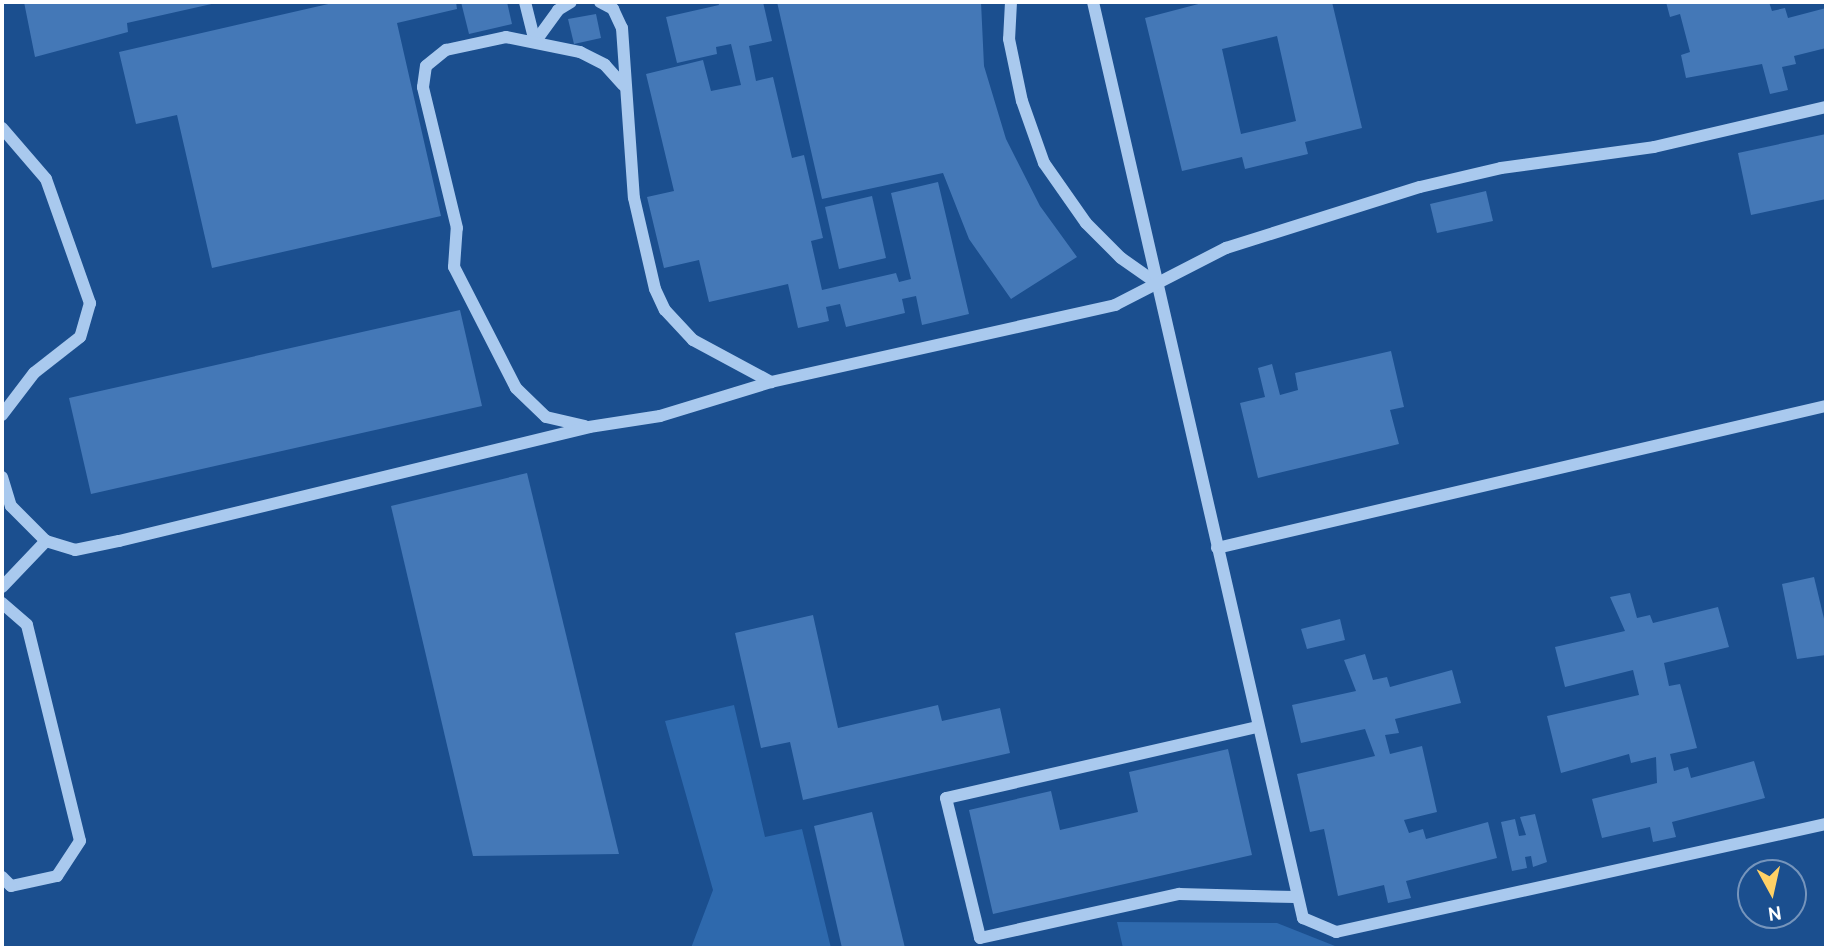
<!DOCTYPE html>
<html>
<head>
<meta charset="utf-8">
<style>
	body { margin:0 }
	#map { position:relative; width:1828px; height:950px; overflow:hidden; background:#1b4f8f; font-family:Cabin,sans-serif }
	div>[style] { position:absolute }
	.green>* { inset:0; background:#2e69ad }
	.building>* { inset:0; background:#4478b7 }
	.minor>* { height:12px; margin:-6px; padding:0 6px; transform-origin:6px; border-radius:6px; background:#a9c9ee }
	span { translate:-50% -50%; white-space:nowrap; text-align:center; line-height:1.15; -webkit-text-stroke:5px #1b4f8f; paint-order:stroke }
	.frame { position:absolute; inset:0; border:4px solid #fff; pointer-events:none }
	.north { position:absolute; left:1737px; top:859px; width:70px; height:70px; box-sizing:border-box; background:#1b4f8f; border:2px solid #7695bc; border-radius:50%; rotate:172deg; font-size:19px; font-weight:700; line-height:28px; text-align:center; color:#fff }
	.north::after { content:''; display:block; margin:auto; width:24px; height:32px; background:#ffd166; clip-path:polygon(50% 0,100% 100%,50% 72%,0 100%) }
</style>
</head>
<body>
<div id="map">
	<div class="green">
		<i style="clip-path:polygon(734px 705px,765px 837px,802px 829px,831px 948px,691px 948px,713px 890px,665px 721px)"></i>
		<i style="clip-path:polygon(1117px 922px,1277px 923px,1340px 948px,1123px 948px)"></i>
	</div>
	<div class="building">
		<i style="clip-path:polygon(24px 2px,216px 2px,216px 3px,127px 23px,128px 32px,35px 57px)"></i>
		<i style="clip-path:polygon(337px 2px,456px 2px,457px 9px,397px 23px,441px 216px,212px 268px,177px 115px,136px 124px,119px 52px)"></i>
		<i style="clip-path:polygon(461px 2px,507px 2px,512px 24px,469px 34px)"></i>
		<i style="clip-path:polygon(718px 2px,763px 2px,772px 41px,749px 46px,756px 81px,773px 77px,792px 158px,804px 155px,823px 238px,811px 241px,822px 290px,896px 273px,899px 282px,911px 279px,891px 193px,938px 182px,969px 314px,922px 325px,916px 296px,902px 299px,905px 313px,846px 327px,840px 304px,826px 307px,829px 321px,798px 328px,788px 284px,709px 302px,699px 260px,664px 268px,647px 197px,674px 191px,646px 74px,703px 60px,711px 91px,741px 85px,731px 44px,716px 47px,717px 54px,677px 63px,666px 17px,719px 5px)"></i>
		<i style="clip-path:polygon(777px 2px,981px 2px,984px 66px,1006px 139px,1040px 206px,1077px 257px,1011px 299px,969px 239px,943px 173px,822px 199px)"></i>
		<i style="clip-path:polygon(evenodd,1206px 2px,1332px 2px,1362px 128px,1305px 142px,1308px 154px,1245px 169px,1242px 157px,1182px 171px,1145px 18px,1206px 2px,1277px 36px,1296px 121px,1241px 134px,1222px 49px,1277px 36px)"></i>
		<i style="clip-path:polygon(1666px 2px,1769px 2px,1772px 11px,1785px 8px,1788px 18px,1826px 8px,1826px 48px,1794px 56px,1796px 64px,1782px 67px,1788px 90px,1770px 94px,1762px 64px,1686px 78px,1681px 55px,1690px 52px,1680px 14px,1670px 17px)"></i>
		<i style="clip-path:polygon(596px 14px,601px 38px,574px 44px,568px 19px)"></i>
		<i style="clip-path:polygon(1826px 134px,1826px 199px,1751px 215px,1738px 153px)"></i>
		<i style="clip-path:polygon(1486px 191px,1493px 221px,1437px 233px,1430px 204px)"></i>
		<i style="clip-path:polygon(872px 196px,886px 258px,839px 269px,825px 207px)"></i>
		<i style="clip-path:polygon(460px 310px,482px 406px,91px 494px,69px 398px)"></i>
		<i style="clip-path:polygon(1391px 351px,1404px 407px,1390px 410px,1399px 444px,1258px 478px,1240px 403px,1265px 397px,1258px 368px,1272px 364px,1280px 395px,1298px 390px,1295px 373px)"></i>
		<i style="clip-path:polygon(527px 473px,619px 854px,473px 856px,391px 506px)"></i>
		<i style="clip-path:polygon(1814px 577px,1826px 627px,1826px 655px,1797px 659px,1782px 584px)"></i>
		<i style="clip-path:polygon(1630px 593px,1637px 618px,1650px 615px,1653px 623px,1718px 607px,1729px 647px,1664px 663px,1669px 686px,1680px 684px,1697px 748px,1670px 754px,1674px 771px,1688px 767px,1691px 778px,1754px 761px,1765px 798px,1672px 822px,1676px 837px,1653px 842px,1650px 827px,1602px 838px,1592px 799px,1657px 783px,1656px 757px,1631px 763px,1629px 754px,1561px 773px,1547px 716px,1639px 695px,1633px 670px,1565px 687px,1555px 647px,1625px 631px,1610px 597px)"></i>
		<i style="clip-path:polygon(813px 615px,838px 728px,938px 705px,942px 721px,1000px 708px,1010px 753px,803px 800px,790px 742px,761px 748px,735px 633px)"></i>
		<i style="clip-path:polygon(1340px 619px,1345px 640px,1307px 649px,1301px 629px)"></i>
		<i style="clip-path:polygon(1365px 654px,1373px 680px,1387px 677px,1390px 687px,1452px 670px,1461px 703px,1395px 719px,1399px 733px,1385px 735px,1390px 754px,1422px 746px,1437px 812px,1404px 820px,1409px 833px,1423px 829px,1426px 839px,1488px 822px,1497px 858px,1406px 881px,1411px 898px,1388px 903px,1384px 885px,1338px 896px,1324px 829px,1310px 832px,1297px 774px,1375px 756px,1365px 729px,1301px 743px,1292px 705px,1356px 691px,1344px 660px)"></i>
		<i style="clip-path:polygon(1228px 749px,1252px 855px,993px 914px,969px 810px,1051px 791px,1060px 830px,1138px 812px,1129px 772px)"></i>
		<i style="clip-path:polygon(872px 812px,905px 948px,842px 948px,814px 826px)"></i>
		<i style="clip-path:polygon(1535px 814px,1547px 862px,1533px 867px,1531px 856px,1525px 857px,1527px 868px,1512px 871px,1501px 822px,1515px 819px,1519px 836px,1526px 835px,1520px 817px)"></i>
	</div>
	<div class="minor">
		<i style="left:525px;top:2px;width:41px;rotate:76deg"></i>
		<i style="left:600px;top:2px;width:15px;rotate:28deg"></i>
		<i style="left:613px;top:9px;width:21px;rotate:65deg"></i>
		<i style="left:622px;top:28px;width:170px;rotate:86deg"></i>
		<i style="left:634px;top:198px;width:93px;rotate:77deg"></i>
		<i style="left:655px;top:289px;width:23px;rotate:65deg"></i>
		<i style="left:665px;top:310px;width:41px;rotate:47deg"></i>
		<i style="left:693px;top:340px;width:89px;rotate:28.3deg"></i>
		<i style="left:1011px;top:2px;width:37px;rotate:93deg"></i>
		<i style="left:1009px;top:39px;width:63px;rotate:78.2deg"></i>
		<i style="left:1022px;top:101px;width:66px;rotate:70.5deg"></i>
		<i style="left:1044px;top:163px;width:73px;rotate:55deg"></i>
		<i style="left:1086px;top:223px;width:49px;rotate:45deg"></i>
		<i style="left:1121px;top:258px;width:42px;rotate:35.2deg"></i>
		<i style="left:1093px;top:2px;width:940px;rotate:77.09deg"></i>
		<i style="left:1303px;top:918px;width:36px;rotate:23deg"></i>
		<i style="left:1336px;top:932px;width:502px;rotate:-12.43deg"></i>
		<i style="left:535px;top:42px;width:39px;rotate:-54deg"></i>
		<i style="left:558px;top:10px;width:15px;rotate:-32deg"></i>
		<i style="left:2px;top:128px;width:67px;rotate:49.2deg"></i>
		<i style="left:46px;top:179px;width:132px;rotate:70.5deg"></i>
		<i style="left:90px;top:303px;width:35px;rotate:106deg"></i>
		<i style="left:80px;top:337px;width:58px;rotate:142deg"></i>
		<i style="left:34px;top:373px;width:53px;rotate:127.3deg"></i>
		<i style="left:585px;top:426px;width:40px;rotate:-167deg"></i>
		<i style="left:546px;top:417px;width:42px;rotate:-136deg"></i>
		<i style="left:516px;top:388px;width:136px;rotate:-117.1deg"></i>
		<i style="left:454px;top:267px;width:39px;rotate:-86deg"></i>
		<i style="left:457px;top:228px;width:145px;rotate:-103.6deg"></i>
		<i style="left:423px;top:87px;width:21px;rotate:-82deg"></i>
		<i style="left:426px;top:66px;width:26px;rotate:-39deg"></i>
		<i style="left:446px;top:50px;width:61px;rotate:-12.2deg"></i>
		<i style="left:506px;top:37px;width:76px;rotate:11.5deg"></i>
		<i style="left:580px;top:52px;width:28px;rotate:27deg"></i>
		<i style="left:605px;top:65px;width:27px;rotate:48deg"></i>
		<i style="left:2px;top:477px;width:30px;rotate:73deg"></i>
		<i style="left:11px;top:506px;width:49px;rotate:45deg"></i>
		<i style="left:46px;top:541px;width:30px;rotate:17deg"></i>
		<i style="left:75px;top:550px;width:45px;rotate:-11.6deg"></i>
		<i style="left:119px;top:541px;width:484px;rotate:-13.6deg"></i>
		<i style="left:589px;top:427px;width:72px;rotate:-8.8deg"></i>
		<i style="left:660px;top:416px;width:116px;rotate:-17deg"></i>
		<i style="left:771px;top:382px;width:353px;rotate:-12.6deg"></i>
		<i style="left:1115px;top:305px;width:125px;rotate:-27.2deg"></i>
		<i style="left:1226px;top:248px;width:203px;rotate:-17.5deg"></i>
		<i style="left:1420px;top:187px;width:83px;rotate:-13.2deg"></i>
		<i style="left:1501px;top:168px;width:154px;rotate:-7.8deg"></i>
		<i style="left:1654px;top:147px;width:177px;rotate:-13.1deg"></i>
		<i style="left:1217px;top:548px;width:625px;rotate:-13.13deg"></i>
		<i style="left:2px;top:587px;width:64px;rotate:-46.3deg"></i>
		<i style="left:2px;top:603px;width:33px;rotate:41deg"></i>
		<i style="left:27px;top:625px;width:222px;rotate:76.2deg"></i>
		<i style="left:80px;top:841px;width:42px;rotate:123.3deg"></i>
		<i style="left:57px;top:876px;width:47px;rotate:167.7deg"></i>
		<i style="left:11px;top:886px;width:13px;rotate:-135deg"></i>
		<i style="left:1257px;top:727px;width:319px;rotate:167.1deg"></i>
		<i style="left:946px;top:798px;width:144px;rotate:76.3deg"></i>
		<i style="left:980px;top:938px;width:204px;rotate:-12.5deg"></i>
		<i style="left:1179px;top:894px;width:116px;rotate:1.5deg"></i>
	</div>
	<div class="frame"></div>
	<div class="north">N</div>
</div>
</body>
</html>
